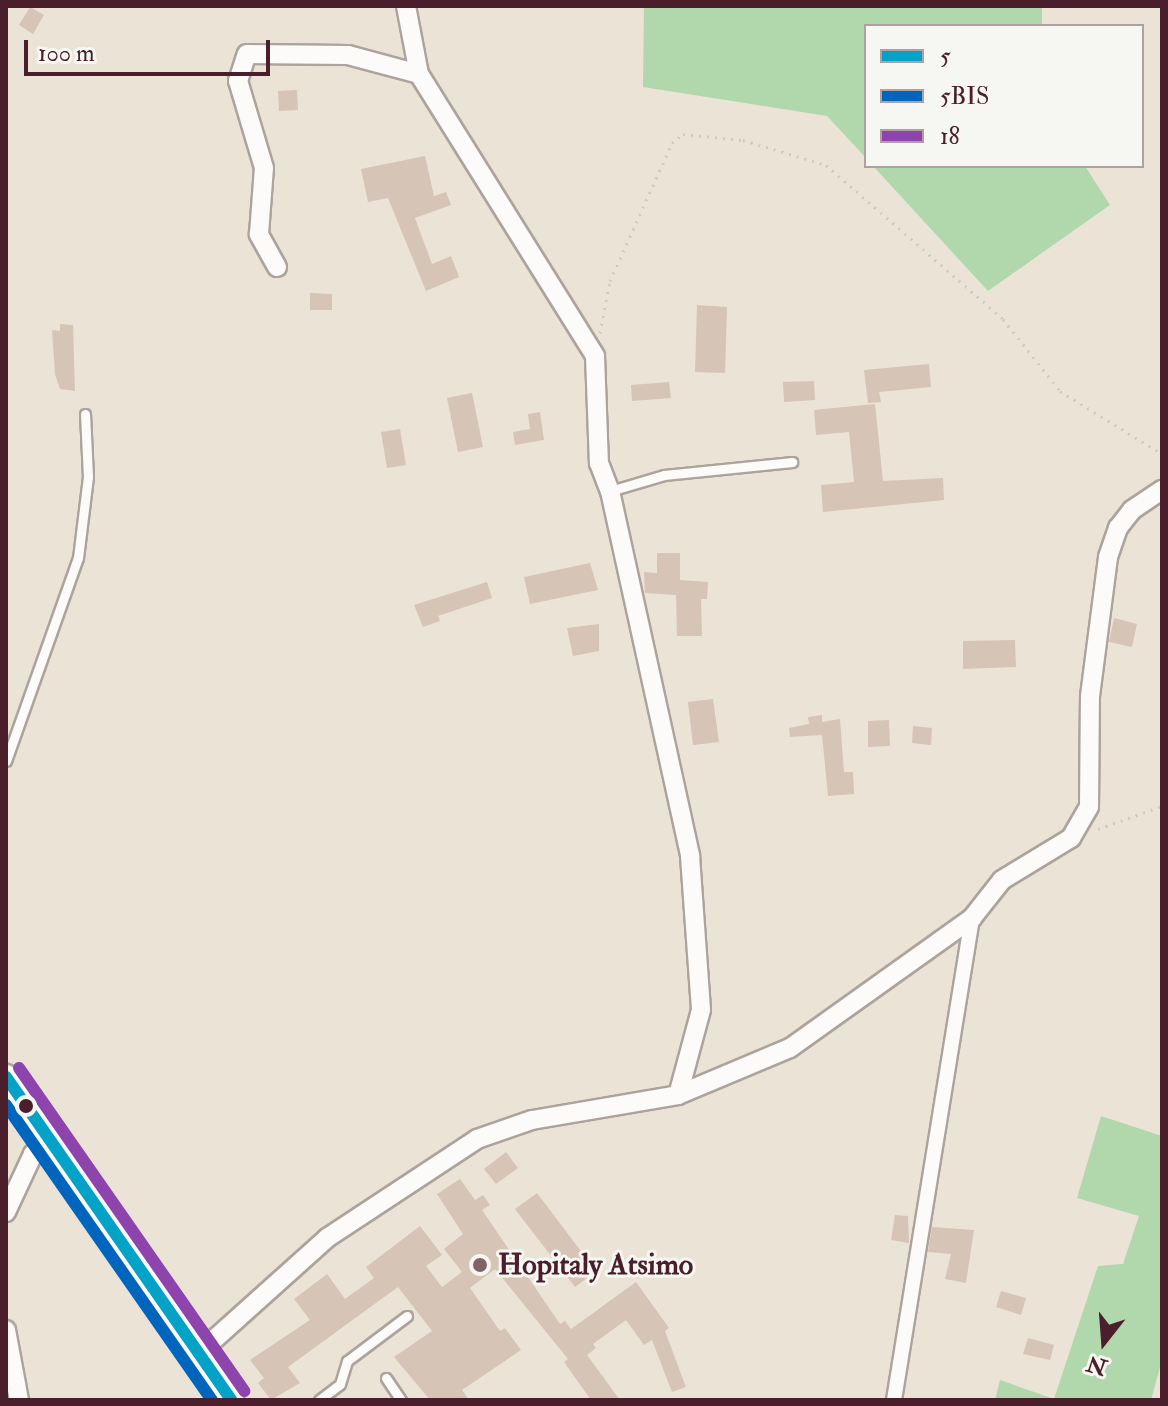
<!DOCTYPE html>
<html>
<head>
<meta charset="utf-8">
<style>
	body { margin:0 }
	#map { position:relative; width:1168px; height:1406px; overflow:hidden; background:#ebe3d6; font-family:"IM FELL Double Pica",serif }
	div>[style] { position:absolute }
	.green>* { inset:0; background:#b1d7ad }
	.building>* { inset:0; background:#d6c4b7 }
	.path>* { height:3px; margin-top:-1.5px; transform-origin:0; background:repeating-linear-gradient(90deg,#cfcac8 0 2px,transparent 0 8px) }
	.roads { filter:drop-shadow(2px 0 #ada39d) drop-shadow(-2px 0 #ada39d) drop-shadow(0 2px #ada39d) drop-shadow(0 -2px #ada39d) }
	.service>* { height:9px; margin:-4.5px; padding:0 4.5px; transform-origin:4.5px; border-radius:4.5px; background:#fcfbf9 }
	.pedestrian>* { height:14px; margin:-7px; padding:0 7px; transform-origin:7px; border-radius:7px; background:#fcfbf9 }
	.minor>* { height:18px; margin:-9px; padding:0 9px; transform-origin:9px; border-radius:9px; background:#fcfbf9 }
	.tertiary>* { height:24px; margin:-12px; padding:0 12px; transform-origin:12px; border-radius:12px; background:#fcfbf9 }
	.bus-1>* { height:12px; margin:-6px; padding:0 6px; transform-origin:6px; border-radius:6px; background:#04a2c6 }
	.bus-2>* { height:12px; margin:-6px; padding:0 6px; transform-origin:6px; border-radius:6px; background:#0065bd }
	.bus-3>* { height:12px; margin:-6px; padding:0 6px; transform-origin:6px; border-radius:6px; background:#8e44ad }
	.dots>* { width:22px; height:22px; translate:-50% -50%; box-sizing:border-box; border:4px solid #f6f6f2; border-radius:50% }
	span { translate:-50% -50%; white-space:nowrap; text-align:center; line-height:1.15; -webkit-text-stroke:6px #f6f6f2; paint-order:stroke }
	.poi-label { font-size:30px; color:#4a1f2b; font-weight:700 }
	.left { translate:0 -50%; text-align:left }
	.frame { position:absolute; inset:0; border:8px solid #4a1f2b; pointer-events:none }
	.legend { position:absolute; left:864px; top:24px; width:280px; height:144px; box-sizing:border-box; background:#f6f6f2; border:2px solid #b1a0a2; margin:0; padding:10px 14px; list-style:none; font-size:24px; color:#4a1f2b }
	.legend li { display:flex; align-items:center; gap:16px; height:40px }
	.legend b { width:40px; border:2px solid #b1a0a2 }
	.north { position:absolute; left:1064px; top:1302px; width:80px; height:80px; -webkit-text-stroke:6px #f6f6f2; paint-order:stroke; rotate:197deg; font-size:22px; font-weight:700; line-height:32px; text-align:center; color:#4a1f2b }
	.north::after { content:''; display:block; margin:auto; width:28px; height:36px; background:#4a1f2b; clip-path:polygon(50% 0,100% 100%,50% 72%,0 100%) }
	.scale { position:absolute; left:24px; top:40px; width:246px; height:36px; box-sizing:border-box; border:4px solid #4a1f2b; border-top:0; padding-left:10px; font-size:24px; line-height:28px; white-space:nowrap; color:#4a1f2b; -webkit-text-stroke:6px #f6f6f2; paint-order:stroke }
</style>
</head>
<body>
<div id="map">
	<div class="green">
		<i style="clip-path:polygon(644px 6px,1042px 6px,1042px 26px,866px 26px,866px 158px,827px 116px,643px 87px)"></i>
		<i style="clip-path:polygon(873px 166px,1085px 166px,1110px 205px,988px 291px)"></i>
		<i style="clip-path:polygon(1101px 1116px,1162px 1136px,1162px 1360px,1151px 1400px,995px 1400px,1000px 1380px,1054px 1399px,1098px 1266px,1123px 1264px,1139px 1216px,1077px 1198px)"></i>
	</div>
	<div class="building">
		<i style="clip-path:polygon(30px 7px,44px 15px,33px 34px,19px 25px)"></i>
		<i style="clip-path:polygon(297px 90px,298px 110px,279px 111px,278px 91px)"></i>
		<i style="clip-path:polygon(425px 156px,434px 196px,446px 192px,451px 205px,415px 218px,432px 264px,451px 256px,459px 277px,426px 291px,388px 198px,368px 202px,361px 169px)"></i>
		<i style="clip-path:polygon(310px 293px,332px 294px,332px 310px,310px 310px)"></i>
		<i style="clip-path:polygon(697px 305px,727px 307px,725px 373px,695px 372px)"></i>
		<i style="clip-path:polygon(60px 324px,73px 325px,75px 391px,60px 389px,55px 374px,52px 330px,60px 331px)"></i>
		<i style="clip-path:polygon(929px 364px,931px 387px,879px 392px,881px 402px,868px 403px,864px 370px)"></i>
		<i style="clip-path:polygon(814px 381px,815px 400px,784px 402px,783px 382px)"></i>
		<i style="clip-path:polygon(669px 382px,671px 398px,632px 401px,631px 385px)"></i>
		<i style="clip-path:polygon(472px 393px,483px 447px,458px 452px,447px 398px)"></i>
		<i style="clip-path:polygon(875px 404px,883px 481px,943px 478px,944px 500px,823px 512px,821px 485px,854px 482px,849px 432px,816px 435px,814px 410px)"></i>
		<i style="clip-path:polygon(540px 412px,544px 440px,515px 445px,513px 432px,530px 429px,528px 414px)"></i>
		<i style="clip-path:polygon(400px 429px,406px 465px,387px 468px,381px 432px)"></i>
		<i style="clip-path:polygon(657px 553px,680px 553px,680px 580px,708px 582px,707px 599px,701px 599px,702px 636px,677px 636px,676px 595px,645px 593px,644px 572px,657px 573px)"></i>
		<i style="clip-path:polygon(590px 563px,598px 590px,530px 604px,524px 577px)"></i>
		<i style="clip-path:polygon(487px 582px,492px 598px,438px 616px,440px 621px,423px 627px,414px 605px)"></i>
		<i style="clip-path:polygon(1114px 618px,1137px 624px,1132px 647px,1109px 642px)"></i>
		<i style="clip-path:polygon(599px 624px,599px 651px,573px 656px,567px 628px)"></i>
		<i style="clip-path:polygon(1015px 640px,1016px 667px,963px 669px,963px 641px)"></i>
		<i style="clip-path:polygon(713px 699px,719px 742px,693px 745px,688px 702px)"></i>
		<i style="clip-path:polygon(822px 715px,822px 722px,840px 719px,844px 772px,853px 772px,854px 794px,828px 796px,822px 735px,790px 737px,789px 728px,809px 724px,808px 717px)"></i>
		<i style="clip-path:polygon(889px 720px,890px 746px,868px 747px,868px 721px)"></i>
		<i style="clip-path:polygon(913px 726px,932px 728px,931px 745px,912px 743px)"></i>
		<i style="clip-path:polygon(506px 1152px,518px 1168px,496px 1184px,484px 1169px)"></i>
		<i style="clip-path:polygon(460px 1179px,475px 1200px,483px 1195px,490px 1205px,482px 1210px,560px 1324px,565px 1321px,571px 1329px,636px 1282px,669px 1328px,665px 1331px,686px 1387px,672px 1392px,652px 1340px,644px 1345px,626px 1320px,593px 1344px,596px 1348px,587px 1355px,620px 1400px,591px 1400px,564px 1362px,568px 1359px,495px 1269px,470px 1288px,500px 1331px,505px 1328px,521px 1350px,462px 1390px,469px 1400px,430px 1400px,394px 1357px,432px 1331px,398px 1287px,288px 1367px,300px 1383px,271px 1400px,258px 1383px,264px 1378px,250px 1360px,310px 1320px,294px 1299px,327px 1274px,345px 1299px,374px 1278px,366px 1267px,420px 1226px,442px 1255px,426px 1266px,442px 1287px,462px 1272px,444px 1249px,463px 1234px,437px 1194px)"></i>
		<i style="clip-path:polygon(537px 1193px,596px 1271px,575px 1287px,515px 1209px)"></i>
		<i style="clip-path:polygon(895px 1215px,908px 1216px,909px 1243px,891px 1240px)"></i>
		<i style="clip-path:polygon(932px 1227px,974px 1230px,966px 1283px,945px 1279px,951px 1254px,928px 1252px)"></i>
		<i style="clip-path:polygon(1001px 1291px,1026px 1298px,1021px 1315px,996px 1307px)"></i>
		<i style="clip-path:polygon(1028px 1338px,1054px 1345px,1050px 1360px,1023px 1354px)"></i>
	</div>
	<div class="path">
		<i style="left:600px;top:333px;width:53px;rotate:-79.1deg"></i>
		<i style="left:610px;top:281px;width:151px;rotate:-65.8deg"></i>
		<i style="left:672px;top:143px;width:14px;rotate:-39deg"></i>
		<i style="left:683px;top:134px;width:60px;rotate:5.7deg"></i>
		<i style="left:743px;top:140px;width:87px;rotate:16.8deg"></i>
		<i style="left:826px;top:165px;width:235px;rotate:41deg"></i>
		<i style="left:1003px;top:319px;width:92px;rotate:51.6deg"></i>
		<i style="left:1060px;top:391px;width:120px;rotate:31.7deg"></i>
		<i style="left:1098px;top:829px;width:68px;rotate:-19.8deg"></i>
	</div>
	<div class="roads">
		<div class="service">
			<i style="left:610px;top:491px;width:56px;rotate:-16.5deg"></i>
			<i style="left:664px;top:475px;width:129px;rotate:-5.8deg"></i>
			<i style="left:6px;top:761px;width:215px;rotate:-70.5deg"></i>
			<i style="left:78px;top:558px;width:82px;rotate:-83deg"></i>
			<i style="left:88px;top:477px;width:63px;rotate:-92.7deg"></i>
			<i style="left:386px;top:1378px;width:27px;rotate:56deg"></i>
			<i style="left:319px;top:1400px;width:26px;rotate:-37deg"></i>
			<i style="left:340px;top:1384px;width:24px;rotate:-73deg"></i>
			<i style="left:347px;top:1361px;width:75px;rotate:-36.9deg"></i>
		</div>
		<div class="pedestrian">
			<i style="left:894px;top:1400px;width:488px;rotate:-80.8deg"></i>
		</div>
		<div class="minor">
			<i style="left:406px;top:6px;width:69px;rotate:79.2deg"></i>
			<i style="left:419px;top:74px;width:332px;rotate:58deg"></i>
			<i style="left:595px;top:356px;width:107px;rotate:87.9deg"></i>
			<i style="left:599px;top:463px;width:30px;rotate:69deg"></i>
			<i style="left:610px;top:491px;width:374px;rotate:77.6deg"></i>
			<i style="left:690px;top:856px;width:154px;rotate:85.9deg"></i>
			<i style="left:701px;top:1010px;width:88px;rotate:105.1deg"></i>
			<i style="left:277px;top:267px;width:38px;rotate:-119deg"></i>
			<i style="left:259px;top:234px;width:66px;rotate:-85.7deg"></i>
			<i style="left:264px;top:168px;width:91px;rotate:-106.6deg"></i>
			<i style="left:238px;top:81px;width:28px;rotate:-72deg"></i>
			<i style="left:247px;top:54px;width:101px;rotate:0.6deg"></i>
			<i style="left:348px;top:55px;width:73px;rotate:15deg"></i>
			<i style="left:6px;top:1212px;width:64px;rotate:-65deg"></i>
			<i style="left:33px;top:1154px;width:26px;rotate:-39deg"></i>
			<i style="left:6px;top:1330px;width:71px;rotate:79.5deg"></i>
			<i style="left:199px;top:1353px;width:172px;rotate:-41.9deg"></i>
			<i style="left:327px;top:1238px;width:180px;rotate:-33.4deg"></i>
			<i style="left:477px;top:1139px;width:58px;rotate:-19.1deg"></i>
			<i style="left:532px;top:1120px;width:148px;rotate:-9.7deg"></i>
			<i style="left:678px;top:1095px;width:121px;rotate:-22.8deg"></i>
			<i style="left:790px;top:1048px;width:224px;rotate:-35.5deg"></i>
			<i style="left:972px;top:918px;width:48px;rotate:-51.7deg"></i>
			<i style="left:1002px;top:880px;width:81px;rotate:-31.3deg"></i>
			<i style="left:1071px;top:838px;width:36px;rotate:-60deg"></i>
			<i style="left:1089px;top:807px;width:111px;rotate:-89.5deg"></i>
			<i style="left:1090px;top:696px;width:140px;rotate:-82.6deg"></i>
			<i style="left:1108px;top:557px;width:31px;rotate:-71deg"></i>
			<i style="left:1118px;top:528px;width:23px;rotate:-52deg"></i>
			<i style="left:1132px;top:510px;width:36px;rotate:-34deg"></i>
		</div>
		<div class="tertiary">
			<i style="left:6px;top:1077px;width:394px;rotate:55.1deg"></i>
		</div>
	</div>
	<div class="bus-1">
		<i style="left:6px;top:1077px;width:394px;rotate:55.1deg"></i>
	</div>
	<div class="bus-2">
		<i style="left:6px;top:1105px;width:360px;rotate:55.1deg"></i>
	</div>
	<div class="bus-3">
		<i style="left:19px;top:1068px;width:394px;rotate:55.1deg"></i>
	</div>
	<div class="dots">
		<i style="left:26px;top:1106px;background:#4a1f2b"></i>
		<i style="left:480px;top:1265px;background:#826467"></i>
	</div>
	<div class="poi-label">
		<span class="left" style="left:498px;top:1265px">Hopitaly Atsimo</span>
	</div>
	<div class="frame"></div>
	<ul class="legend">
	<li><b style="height:10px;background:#04a2c6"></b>5</li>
	<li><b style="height:10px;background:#0065bd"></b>5BIS</li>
	<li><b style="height:10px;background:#8e44ad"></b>18</li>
	</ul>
	<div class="north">N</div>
	<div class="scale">100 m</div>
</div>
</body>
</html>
